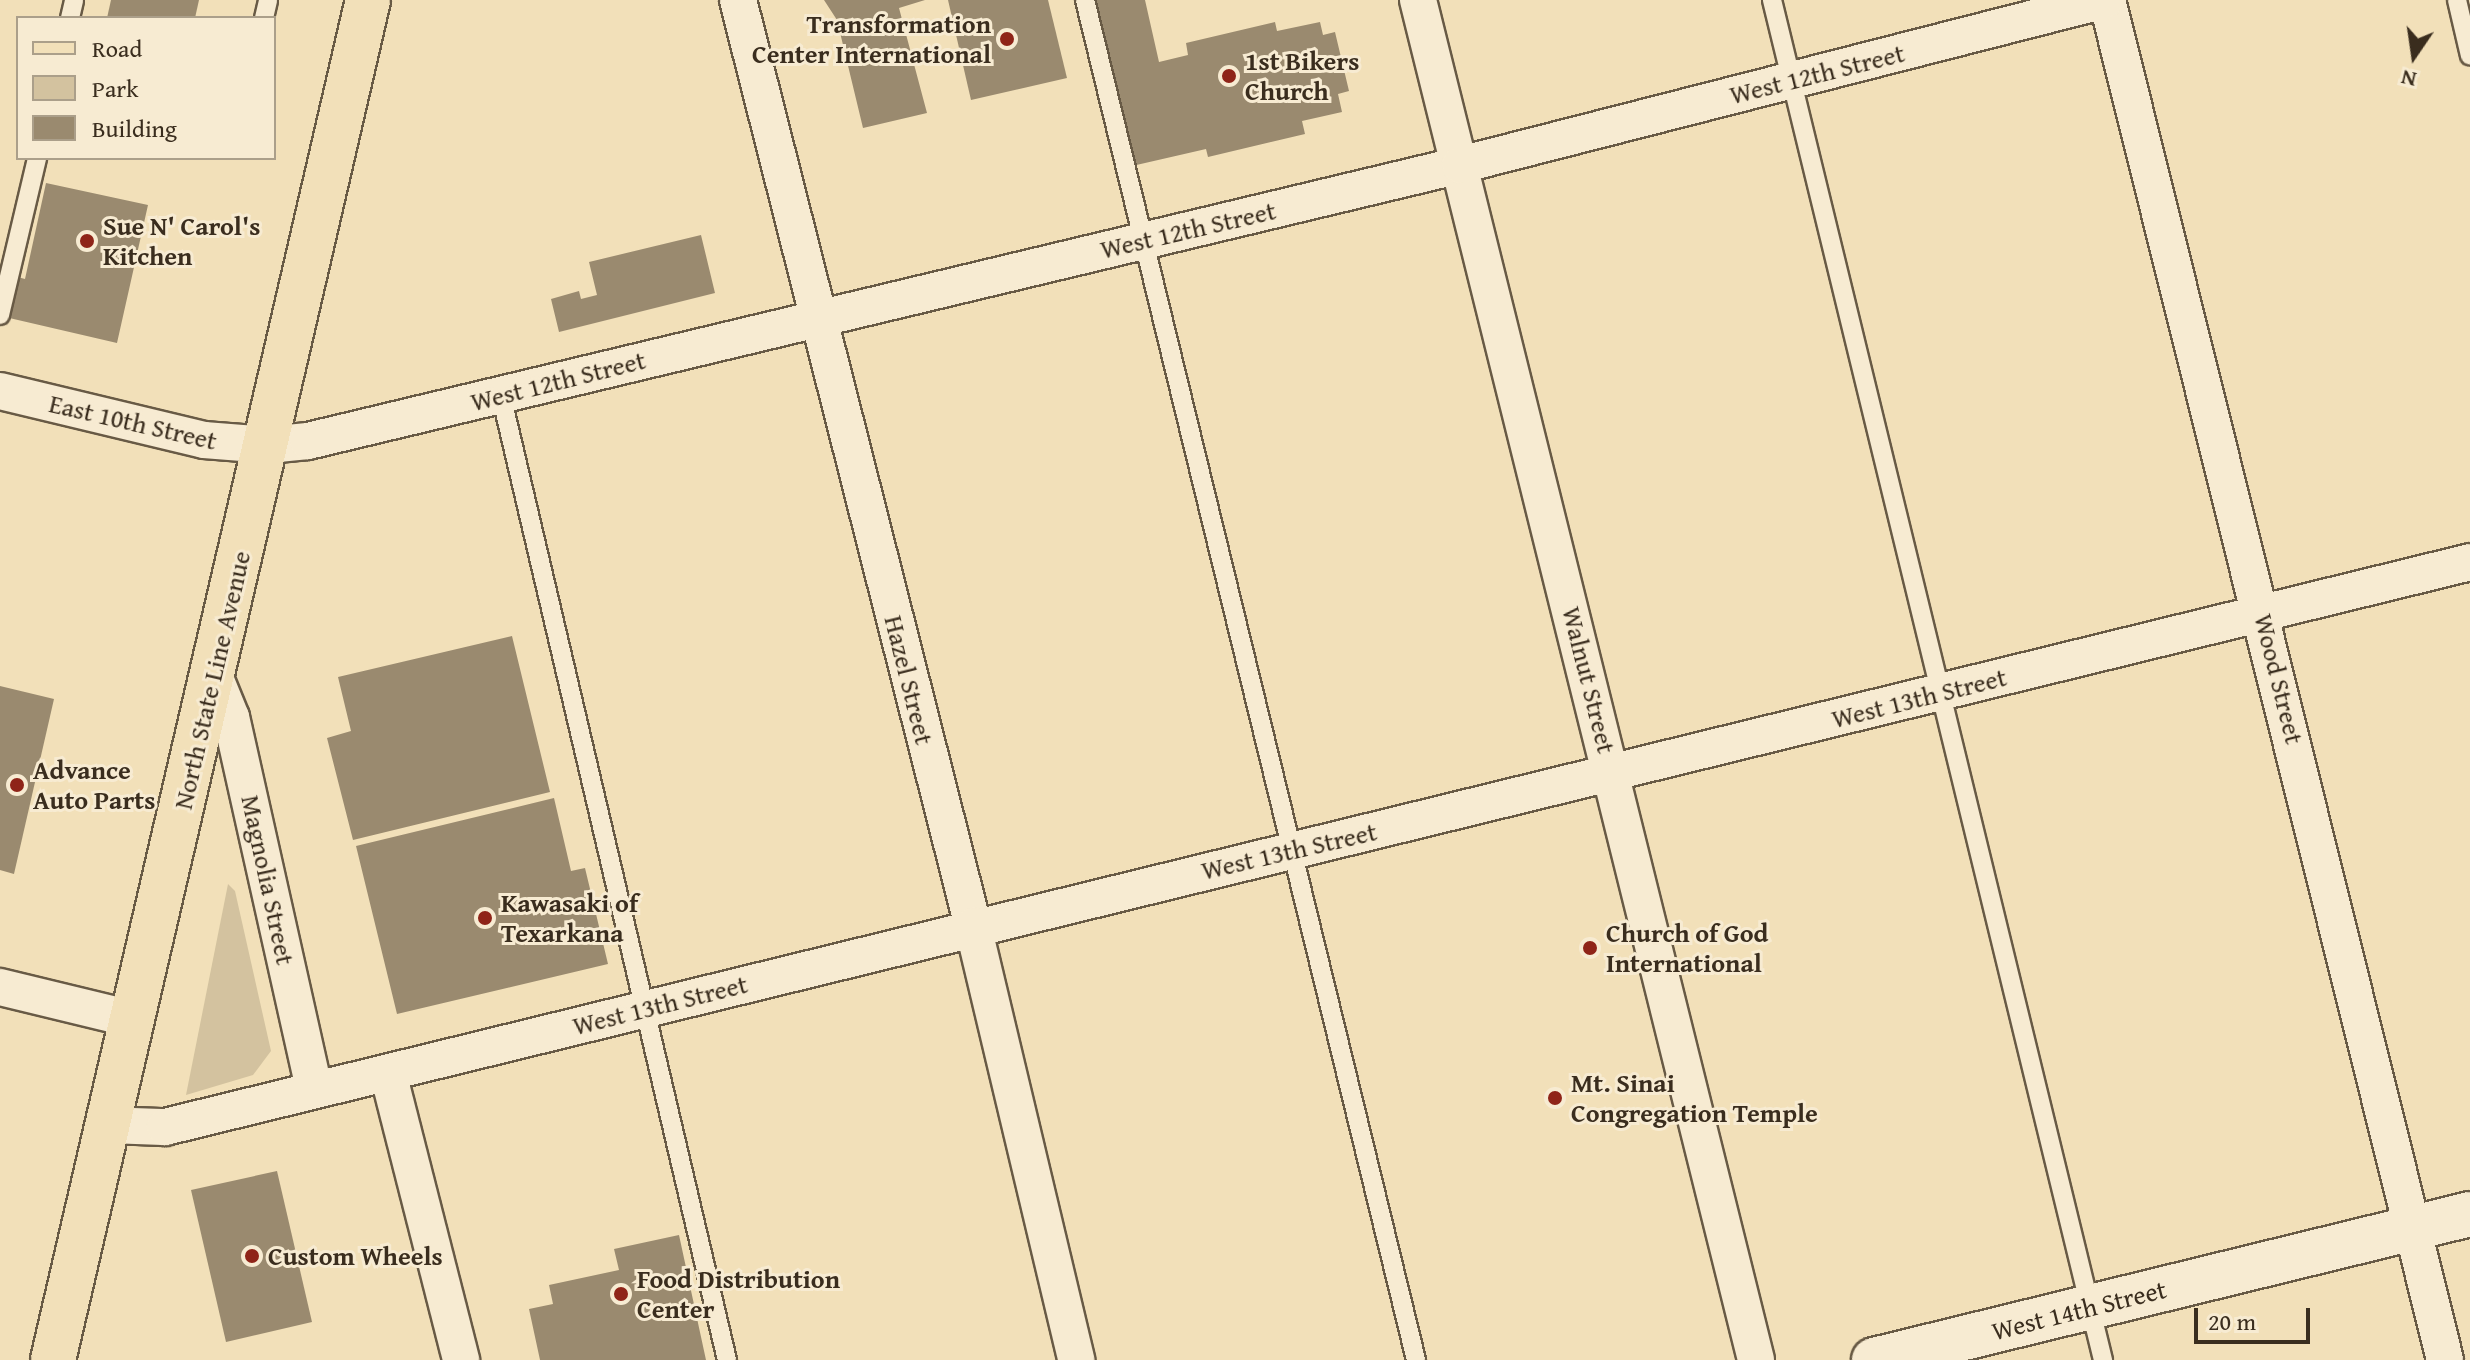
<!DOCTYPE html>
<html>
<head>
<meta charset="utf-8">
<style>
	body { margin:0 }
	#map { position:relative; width:2470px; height:1360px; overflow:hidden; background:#f2e0b9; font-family:"Gentium Book Plus",serif }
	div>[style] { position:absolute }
	.green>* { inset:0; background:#d3c29f }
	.building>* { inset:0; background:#9a8a6f }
	.roads { filter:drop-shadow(2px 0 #685a45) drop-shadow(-2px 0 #685a45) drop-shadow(0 2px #685a45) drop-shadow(0 -2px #685a45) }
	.lane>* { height:18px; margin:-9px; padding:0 9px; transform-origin:9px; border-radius:9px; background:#f7ebd2 }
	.street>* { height:36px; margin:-18px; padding:0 18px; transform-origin:18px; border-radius:18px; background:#f7ebd2 }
	.secondary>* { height:44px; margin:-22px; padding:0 22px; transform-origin:22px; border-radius:22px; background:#f7ebd2 }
	.primary>* { height:44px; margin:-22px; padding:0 22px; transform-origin:22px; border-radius:22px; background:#f2e0b9 }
	.dots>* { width:22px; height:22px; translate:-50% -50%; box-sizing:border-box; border:4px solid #f7ebd2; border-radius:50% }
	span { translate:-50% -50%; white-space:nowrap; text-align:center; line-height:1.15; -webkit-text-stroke:6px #f7ebd2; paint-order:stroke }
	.poi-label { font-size:26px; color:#3a2d1e; font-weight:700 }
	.right { translate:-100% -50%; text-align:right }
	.left { translate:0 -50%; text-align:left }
	.street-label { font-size:26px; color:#3a2d1e }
	.legend { position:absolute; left:16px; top:16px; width:260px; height:144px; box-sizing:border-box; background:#f7ebd2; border:2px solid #ab9f8a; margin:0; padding:10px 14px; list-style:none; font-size:24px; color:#3a2d1e }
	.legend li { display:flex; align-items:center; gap:16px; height:40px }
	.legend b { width:40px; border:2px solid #ab9f8a }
	.north { position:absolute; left:2374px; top:16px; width:80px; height:80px; -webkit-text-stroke:6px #f7ebd2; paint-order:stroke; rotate:193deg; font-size:22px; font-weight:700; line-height:32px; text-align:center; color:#3a2d1e }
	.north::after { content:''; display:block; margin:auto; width:28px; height:36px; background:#3a2d1e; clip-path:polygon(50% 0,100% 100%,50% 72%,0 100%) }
	.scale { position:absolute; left:2194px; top:1308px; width:116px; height:36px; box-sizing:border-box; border:4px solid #3a2d1e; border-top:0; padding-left:10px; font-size:24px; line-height:28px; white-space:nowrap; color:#3a2d1e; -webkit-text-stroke:6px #f7ebd2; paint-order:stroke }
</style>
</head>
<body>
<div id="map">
	<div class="green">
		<i style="clip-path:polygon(228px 884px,235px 891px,271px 1051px,253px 1075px,186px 1095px)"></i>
	</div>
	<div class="building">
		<i style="clip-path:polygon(111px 0,199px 0,195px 18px,107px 18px)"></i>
		<i style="clip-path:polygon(824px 0,925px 0,899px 8px,927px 113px,863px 128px,837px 20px)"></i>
		<i style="clip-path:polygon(948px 0,1048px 0,1067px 78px,971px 100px)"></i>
		<i style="clip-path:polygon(1093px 0,1145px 0,1159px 62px,1188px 55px,1186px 43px,1275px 22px,1277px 31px,1320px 22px,1323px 35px,1335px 32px,1349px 91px,1338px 94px,1342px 112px,1302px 121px,1305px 134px,1208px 157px,1206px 149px,1132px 166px)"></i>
		<i style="clip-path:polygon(46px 183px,148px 205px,117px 343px,5px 317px,14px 276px,25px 279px)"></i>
		<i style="clip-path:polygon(701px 235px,715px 293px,559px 332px,551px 299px,579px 291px,581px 299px,597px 295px,589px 262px)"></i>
		<i style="clip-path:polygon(512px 636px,550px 792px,353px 840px,327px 738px,351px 731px,338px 677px)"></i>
		<i style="clip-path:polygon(0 686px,54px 699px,14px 874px,0 870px)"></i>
		<i style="clip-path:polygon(554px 798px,571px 871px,585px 868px,608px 964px,397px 1014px,356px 846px)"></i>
		<i style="clip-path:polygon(277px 1171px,312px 1322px,226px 1342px,191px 1190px)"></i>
		<i style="clip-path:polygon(679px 1235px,706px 1360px,540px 1360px,529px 1309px,553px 1304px,549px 1285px,619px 1270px,614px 1249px)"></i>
	</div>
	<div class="roads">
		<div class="lane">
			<i style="left:1085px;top:0;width:1400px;rotate:76.32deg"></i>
			<i style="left:1772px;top:0;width:1400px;rotate:76.32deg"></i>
			<i style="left:2457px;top:0;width:57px;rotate:76.9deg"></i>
			<i style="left:70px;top:18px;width:18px;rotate:-77deg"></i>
			<i style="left:264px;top:18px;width:18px;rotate:-77deg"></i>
			<i style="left:0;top:315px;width:161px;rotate:-76.7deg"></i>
			<i style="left:501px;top:395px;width:991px;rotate:76.82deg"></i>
		</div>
		<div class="street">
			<i style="left:738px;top:0;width:955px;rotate:75.76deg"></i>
			<i style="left:973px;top:926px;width:446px;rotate:76.6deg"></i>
			<i style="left:1418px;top:0;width:1401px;rotate:76.04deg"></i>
			<i style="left:2107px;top:0;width:1401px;rotate:76.04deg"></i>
			<i style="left:0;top:391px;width:210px;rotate:13.5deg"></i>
			<i style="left:204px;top:440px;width:64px;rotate:4.5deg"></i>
			<i style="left:268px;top:445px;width:40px;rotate:-5.7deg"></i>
			<i style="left:308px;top:441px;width:1185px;rotate:-13.47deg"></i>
			<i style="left:1460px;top:165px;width:666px;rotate:-14.35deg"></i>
			<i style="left:213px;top:673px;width:48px;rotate:67.8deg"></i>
			<i style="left:231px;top:717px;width:381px;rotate:77.4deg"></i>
			<i style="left:0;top:987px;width:136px;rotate:13.6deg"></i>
			<i style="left:388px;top:1073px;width:296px;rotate:75.7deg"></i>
			<i style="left:107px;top:1125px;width:58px;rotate:2deg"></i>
			<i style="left:165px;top:1127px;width:2373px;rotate:-13.77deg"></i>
		</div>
		<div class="secondary">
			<i style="left:1874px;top:1360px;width:614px;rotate:-13.76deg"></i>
		</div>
		<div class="primary">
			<i style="left:53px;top:1360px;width:1396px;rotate:-76.96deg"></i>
		</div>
	</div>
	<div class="dots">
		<i style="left:1007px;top:39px;background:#8f2418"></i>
		<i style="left:1229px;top:76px;background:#8f2418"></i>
		<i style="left:87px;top:241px;background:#8f2418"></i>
		<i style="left:17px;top:785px;background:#8f2418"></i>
		<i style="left:485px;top:918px;background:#8f2418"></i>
		<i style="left:1590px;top:948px;background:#8f2418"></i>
		<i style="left:1555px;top:1098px;background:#8f2418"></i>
		<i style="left:252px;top:1256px;background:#8f2418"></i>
		<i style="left:621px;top:1294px;background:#8f2418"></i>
	</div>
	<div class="poi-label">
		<span class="right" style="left:991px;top:39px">Transformation<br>Center International</span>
		<span class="left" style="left:1245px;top:76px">1st Bikers<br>Church</span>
		<span class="left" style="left:103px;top:241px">Sue N' Carol's<br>Kitchen</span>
		<span class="left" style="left:33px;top:785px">Advance<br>Auto Parts</span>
		<span class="left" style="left:501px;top:918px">Kawasaki of<br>Texarkana</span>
		<span class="left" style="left:1606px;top:948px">Church of God<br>International</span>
		<span class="left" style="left:1571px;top:1098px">Mt. Sinai<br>Congregation Temple</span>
		<span class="left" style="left:268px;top:1256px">Custom Wheels</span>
		<span class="left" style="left:637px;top:1294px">Food Distribution<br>Center</span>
	</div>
	<div class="street-label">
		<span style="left:1817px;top:74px;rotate:-14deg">West 12th Street</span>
		<span style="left:1188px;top:230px;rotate:-13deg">West 12th Street</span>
		<span style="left:558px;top:381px;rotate:-14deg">West 12th Street</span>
		<span style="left:133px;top:422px;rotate:13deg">East 10th Street</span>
		<span style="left:2279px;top:679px;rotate:76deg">Wood Street</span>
		<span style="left:212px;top:680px;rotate:-77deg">North State Line Avenue</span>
		<span style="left:909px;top:680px;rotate:76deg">Hazel Street</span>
		<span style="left:1589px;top:680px;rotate:76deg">Walnut Street</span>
		<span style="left:1919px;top:698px;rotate:-14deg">West 13th Street</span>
		<span style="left:1289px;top:851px;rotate:-13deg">West 13th Street</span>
		<span style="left:268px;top:880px;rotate:78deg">Magnolia Street</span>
		<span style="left:660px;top:1005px;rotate:-14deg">West 13th Street</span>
		<span style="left:2079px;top:1310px;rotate:-14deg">West 14th Street</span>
	</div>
	<ul class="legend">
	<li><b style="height:10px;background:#f2e0b9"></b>Road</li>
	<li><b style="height:22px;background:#d3c29f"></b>Park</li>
	<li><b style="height:22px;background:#9a8a6f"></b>Building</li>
	</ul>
	<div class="north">N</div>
	<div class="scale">20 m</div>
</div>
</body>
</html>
